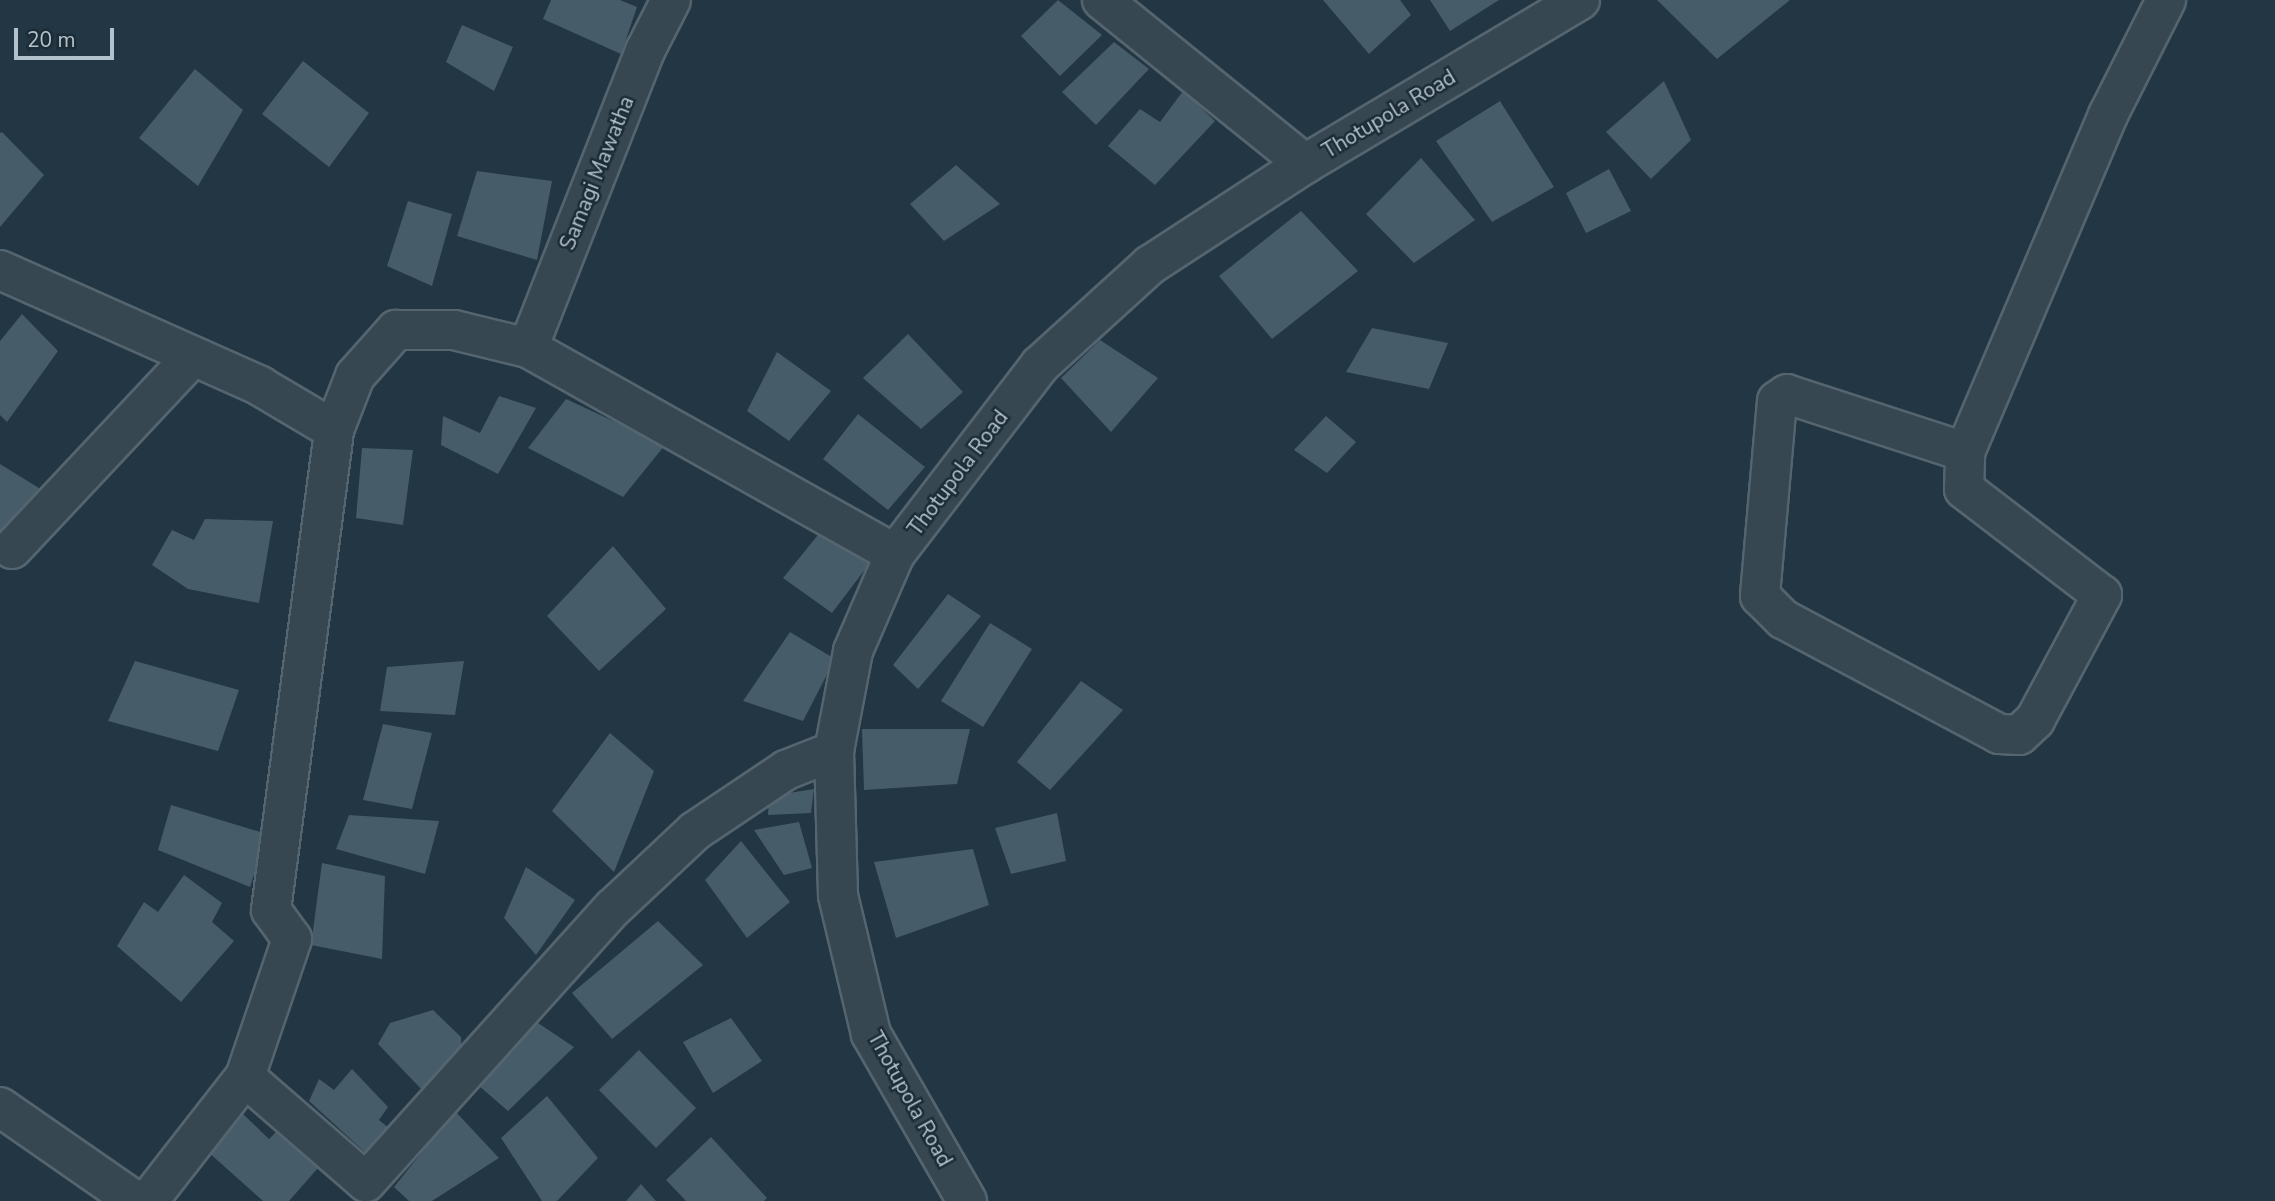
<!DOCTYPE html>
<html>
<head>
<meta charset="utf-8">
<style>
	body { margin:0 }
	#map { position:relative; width:2275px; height:1201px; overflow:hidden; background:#223643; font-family:"Nunito Sans",sans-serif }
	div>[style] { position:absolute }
	.building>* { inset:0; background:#465c69 }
	.roads { filter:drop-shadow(2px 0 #55656f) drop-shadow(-2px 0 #55656f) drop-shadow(0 2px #55656f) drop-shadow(0 -2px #55656f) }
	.minor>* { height:38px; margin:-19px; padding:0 19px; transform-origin:19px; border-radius:19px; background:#374752 }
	span { translate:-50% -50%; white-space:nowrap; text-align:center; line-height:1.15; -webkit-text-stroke:5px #1c2c37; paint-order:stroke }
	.street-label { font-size:21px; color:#b4c2cc }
	.scale { position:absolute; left:14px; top:28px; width:100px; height:32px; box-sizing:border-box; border:4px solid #b4c2cc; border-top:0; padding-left:9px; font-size:21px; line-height:24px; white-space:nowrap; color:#b4c2cc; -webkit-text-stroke:5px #1c2c37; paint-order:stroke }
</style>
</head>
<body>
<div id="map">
	<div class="building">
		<i style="clip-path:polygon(551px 0,620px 0,637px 7px,621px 54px,543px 19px)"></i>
		<i style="clip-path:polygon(1058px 0,1102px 35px,1060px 76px,1021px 36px)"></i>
		<i style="clip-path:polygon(1323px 0,1400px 0,1411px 15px,1369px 54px)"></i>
		<i style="clip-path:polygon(1430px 0,1499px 0,1450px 31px)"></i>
		<i style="clip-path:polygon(1657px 0,1790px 0,1717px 59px)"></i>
		<i style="clip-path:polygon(462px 25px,513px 47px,494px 91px,446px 62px)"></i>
		<i style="clip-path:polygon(1114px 42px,1149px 69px,1096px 125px,1062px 92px)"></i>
		<i style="clip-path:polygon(303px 61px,369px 113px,329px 167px,262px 114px)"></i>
		<i style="clip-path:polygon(195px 69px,243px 110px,198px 186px,139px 138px)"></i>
		<i style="clip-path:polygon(1664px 81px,1691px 140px,1651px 179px,1606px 132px)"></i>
		<i style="clip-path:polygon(1183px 91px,1215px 121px,1155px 185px,1108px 146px,1140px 109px,1160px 122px)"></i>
		<i style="clip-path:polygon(1500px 101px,1554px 187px,1492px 222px,1436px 141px)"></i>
		<i style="clip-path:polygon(2px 132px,44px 175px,0 227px,0 133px)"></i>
		<i style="clip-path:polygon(1421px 158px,1475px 220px,1414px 263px,1366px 214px)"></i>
		<i style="clip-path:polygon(956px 165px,1000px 204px,944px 241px,910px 204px)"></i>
		<i style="clip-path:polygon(1609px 169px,1631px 211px,1586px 233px,1566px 193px)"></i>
		<i style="clip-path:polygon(477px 171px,552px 181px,537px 260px,457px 236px)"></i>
		<i style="clip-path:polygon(408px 201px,452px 214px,432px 286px,387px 266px)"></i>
		<i style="clip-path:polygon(1301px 211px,1358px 271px,1272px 339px,1219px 276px)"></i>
		<i style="clip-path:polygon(22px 314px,58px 351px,7px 422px,0 415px,0 341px)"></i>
		<i style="clip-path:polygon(1372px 328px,1448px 343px,1429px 389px,1346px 372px)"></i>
		<i style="clip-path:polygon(908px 334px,963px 392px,921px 429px,863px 378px)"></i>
		<i style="clip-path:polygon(1100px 340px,1158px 378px,1111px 432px,1061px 378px)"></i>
		<i style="clip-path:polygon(777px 352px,831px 391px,789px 441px,747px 411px)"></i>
		<i style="clip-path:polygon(499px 396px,536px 408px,498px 474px,441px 445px,443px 416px,480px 433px)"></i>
		<i style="clip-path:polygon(566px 399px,665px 445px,623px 497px,528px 448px)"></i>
		<i style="clip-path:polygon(858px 414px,925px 467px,888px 510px,823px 459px)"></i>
		<i style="clip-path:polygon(1326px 416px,1356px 442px,1327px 473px,1294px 450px)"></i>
		<i style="clip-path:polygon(362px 448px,413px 450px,403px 525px,356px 518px)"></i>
		<i style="clip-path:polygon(0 464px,47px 493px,0 547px)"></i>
		<i style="clip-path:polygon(205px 519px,273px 521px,259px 603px,188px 589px,152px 565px,172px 530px,194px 540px)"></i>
		<i style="clip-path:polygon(826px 525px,873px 559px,832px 613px,783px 578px)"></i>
		<i style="clip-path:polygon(613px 546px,666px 609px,599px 671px,547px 616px)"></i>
		<i style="clip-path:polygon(948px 594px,981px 616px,918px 689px,893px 665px)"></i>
		<i style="clip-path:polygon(990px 623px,1032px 649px,983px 727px,941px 701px)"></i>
		<i style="clip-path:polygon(790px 632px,835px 659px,803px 721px,743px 701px)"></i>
		<i style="clip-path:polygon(135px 661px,239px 690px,218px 751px,108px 721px)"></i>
		<i style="clip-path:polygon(464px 661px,455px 715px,380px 711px,387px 667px)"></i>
		<i style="clip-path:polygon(1081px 681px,1123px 710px,1050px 790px,1017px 762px)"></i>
		<i style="clip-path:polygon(383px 724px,432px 733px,412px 809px,363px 800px)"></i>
		<i style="clip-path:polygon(862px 729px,970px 729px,957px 784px,864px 790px)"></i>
		<i style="clip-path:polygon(610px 733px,654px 771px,614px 872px,552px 811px)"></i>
		<i style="clip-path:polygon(814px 789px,811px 813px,768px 815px,769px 796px)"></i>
		<i style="clip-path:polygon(171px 805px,267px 834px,250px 887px,158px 850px)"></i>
		<i style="clip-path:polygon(1057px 813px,1066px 861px,1011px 874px,995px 828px)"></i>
		<i style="clip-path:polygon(349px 815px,439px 821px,425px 874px,336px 849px)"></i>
		<i style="clip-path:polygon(799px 822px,812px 868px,784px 875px,754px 830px)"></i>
		<i style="clip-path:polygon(741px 841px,790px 902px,747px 938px,705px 880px)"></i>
		<i style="clip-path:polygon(973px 849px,989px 905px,896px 938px,874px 862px)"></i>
		<i style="clip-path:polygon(322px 863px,385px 876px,382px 959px,311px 945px)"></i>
		<i style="clip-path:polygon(526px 867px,575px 900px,536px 955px,504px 918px)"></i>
		<i style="clip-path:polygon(184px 875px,222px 903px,212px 922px,234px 941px,181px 1002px,117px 946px,144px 902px,158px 912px)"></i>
		<i style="clip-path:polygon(658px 921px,703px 965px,612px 1039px,572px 993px)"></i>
		<i style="clip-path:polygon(433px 1010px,461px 1037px,462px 1058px,424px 1092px,378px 1044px,390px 1023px)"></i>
		<i style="clip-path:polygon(731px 1018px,762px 1061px,713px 1093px,683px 1042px)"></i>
		<i style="clip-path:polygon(535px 1021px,574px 1047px,508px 1111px,478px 1085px)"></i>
		<i style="clip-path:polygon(639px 1050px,696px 1108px,656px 1148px,599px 1090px)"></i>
		<i style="clip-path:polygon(352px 1069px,388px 1107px,379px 1120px,390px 1129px,368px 1155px,309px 1101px,319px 1079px,334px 1090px)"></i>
		<i style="clip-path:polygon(547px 1096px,598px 1158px,557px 1201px,542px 1201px,501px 1138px)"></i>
		<i style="clip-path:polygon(455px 1111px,499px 1158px,432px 1201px,409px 1201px,394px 1187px)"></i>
		<i style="clip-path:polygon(243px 1114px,269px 1139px,282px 1126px,325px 1160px,289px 1201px,263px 1201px,207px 1151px)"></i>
		<i style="clip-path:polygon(711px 1137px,767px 1198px,764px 1201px,686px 1201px,666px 1180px)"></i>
		<i style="clip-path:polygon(641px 1184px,656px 1201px,626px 1201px)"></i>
	</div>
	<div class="roads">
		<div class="minor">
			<i style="left:1102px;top:0;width:261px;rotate:38.9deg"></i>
			<i style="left:0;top:270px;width:285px;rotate:24deg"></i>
			<i style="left:260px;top:386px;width:86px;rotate:30.7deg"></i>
			<i style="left:528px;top:348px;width:319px;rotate:-68.5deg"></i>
			<i style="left:645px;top:51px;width:57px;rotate:-63deg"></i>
			<i style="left:1965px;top:452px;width:187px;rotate:-162deg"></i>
			<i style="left:1787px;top:394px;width:12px;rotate:145deg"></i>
			<i style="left:1777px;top:401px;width:196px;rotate:95deg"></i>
			<i style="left:1760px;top:596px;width:33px;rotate:45deg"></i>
			<i style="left:1783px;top:619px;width:245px;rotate:28deg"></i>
			<i style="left:1999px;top:734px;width:20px;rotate:3deg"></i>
			<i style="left:2019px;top:735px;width:22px;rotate:-43deg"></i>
			<i style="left:2035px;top:720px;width:142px;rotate:-61.8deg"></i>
			<i style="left:2102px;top:595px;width:174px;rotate:-142.5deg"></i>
			<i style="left:1964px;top:489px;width:37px;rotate:-88deg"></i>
			<i style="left:1965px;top:452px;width:366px;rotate:-67deg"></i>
			<i style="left:2108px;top:115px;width:129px;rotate:-63.2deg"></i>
			<i style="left:12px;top:549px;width:263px;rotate:-46.8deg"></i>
			<i style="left:245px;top:1077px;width:146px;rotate:-71.2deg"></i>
			<i style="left:292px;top:939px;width:36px;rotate:-126deg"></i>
			<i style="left:271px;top:910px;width:484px;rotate:-82.5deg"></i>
			<i style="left:334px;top:430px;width:58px;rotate:-68.7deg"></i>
			<i style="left:355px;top:376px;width:62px;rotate:-48.3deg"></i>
			<i style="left:396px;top:330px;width:58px"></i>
			<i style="left:454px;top:330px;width:76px;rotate:13.7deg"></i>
			<i style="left:528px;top:348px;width:421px;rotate:29.3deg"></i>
			<i style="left:0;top:1107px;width:165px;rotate:34.8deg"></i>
			<i style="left:148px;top:1201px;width:157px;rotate:-52deg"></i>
			<i style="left:245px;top:1077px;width:160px;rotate:41deg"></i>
			<i style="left:366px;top:1182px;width:369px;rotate:-48deg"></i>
			<i style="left:613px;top:908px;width:112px;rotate:-43.2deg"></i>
			<i style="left:695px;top:831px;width:110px;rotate:-33.8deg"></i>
			<i style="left:786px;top:770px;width:52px;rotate:-21.6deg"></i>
			<i style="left:967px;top:1201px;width:193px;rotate:-119.9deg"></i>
			<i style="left:871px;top:1034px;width:143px;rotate:-103.4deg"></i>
			<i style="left:838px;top:895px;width:144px;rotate:-91.6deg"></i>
			<i style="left:834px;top:751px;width:102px;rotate:-79.2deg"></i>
			<i style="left:853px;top:651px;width:106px;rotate:-66.6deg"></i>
			<i style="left:895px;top:554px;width:238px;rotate:-52.5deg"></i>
			<i style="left:1040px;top:365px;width:149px;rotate:-42.3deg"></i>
			<i style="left:1150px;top:265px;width:185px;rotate:-33.1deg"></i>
			<i style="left:1305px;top:164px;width:320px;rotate:-30.8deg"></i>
		</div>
	</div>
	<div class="street-label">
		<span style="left:1389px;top:114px;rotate:-31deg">Thotupola Road</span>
		<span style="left:597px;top:173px;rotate:-68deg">Samagi Mawatha</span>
		<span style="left:958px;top:473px;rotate:-53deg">Thotupola Road</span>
		<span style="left:910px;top:1099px;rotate:61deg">Thotupola Road</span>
	</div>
	<div class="scale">20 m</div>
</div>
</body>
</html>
